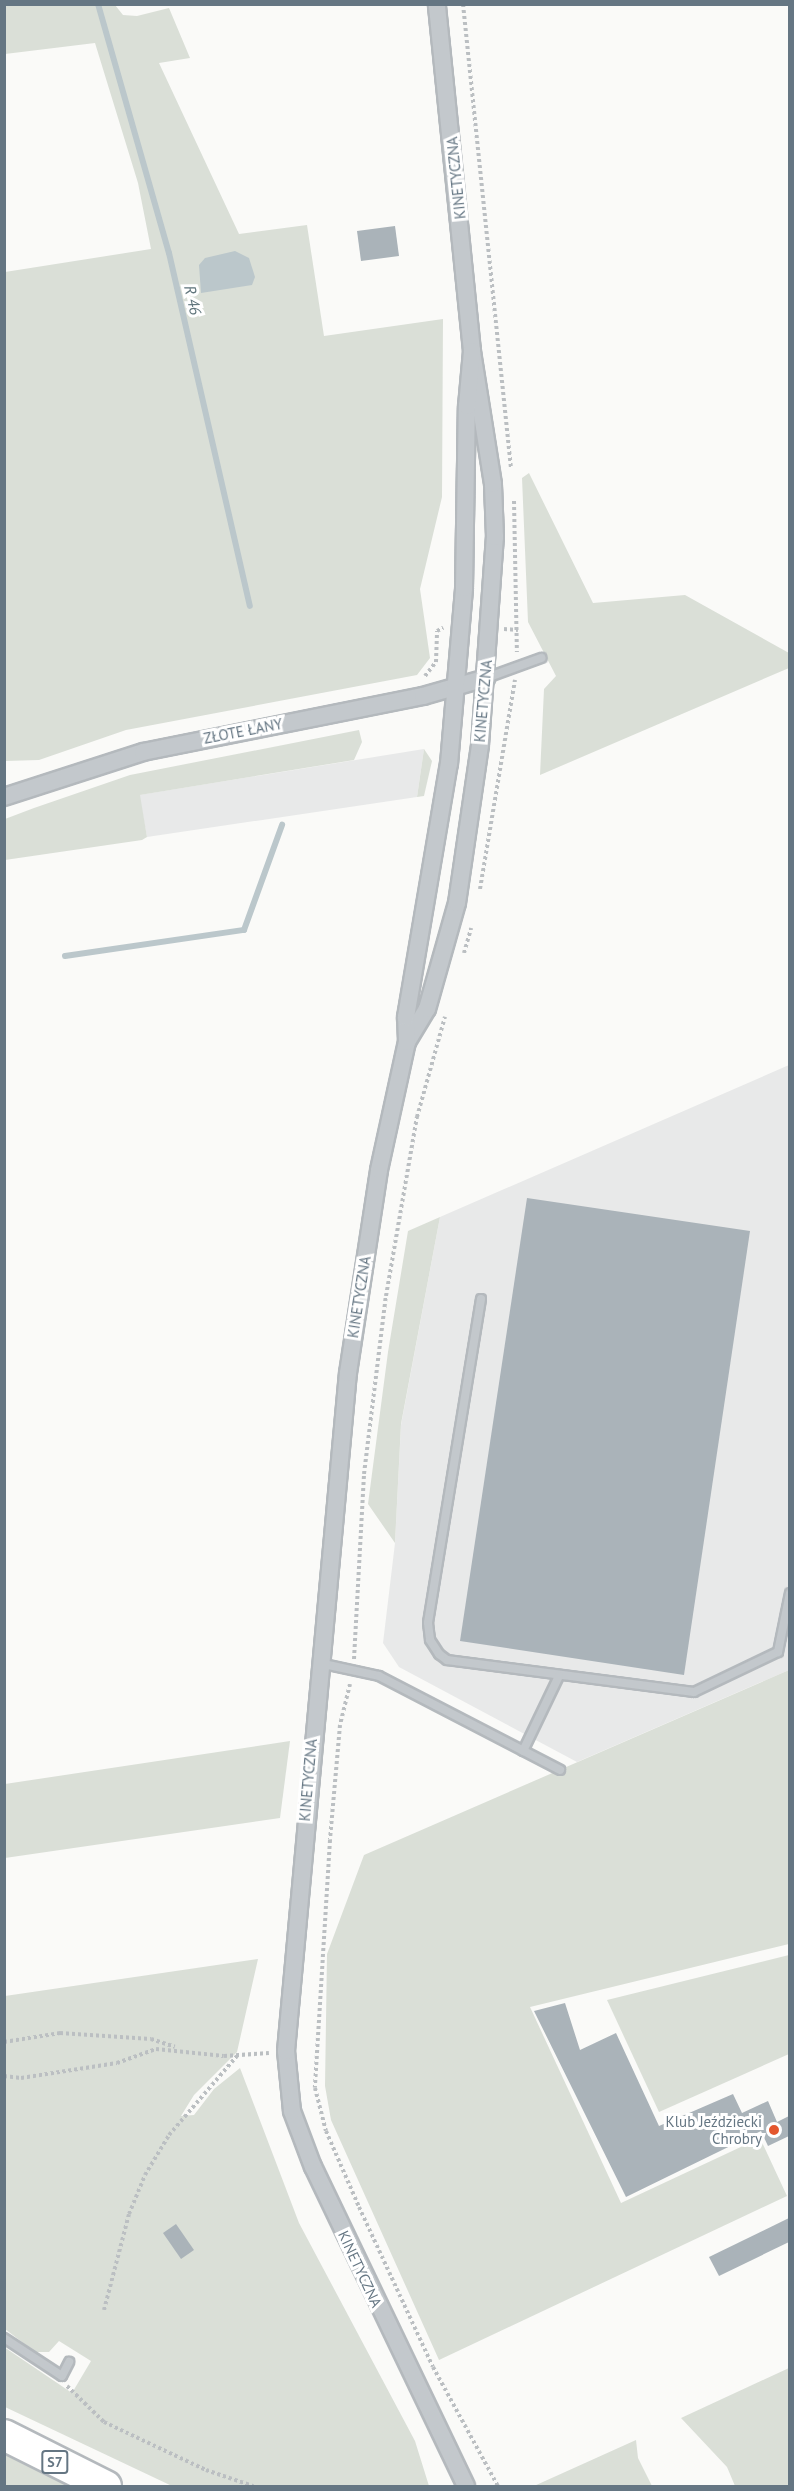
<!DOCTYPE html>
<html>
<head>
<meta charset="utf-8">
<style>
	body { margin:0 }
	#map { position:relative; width:794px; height:2491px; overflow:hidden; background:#fafaf8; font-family:"PT Sans",sans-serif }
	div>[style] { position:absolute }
	.built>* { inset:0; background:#e8e9e9 }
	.green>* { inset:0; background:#dadfd7 }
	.water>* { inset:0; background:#bbc7cb }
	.stream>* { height:6px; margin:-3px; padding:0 3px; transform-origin:3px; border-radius:3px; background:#bbc7cb }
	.building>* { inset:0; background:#aab3b9 }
	.path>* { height:4px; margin-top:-2px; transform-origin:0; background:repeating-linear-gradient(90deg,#bbbfc2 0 3px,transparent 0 6px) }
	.roads { filter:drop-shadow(2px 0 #b4b9bd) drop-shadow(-2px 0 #b4b9bd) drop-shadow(0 2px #b4b9bd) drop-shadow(0 -2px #b4b9bd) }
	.service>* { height:8px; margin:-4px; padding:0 4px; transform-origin:4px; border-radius:4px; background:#c3c8cc }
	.minor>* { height:16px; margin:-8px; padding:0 8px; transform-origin:8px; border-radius:8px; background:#c3c8cc }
	.motorway>* { height:30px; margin:-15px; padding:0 15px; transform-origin:15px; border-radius:15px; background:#fff }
	.dots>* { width:16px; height:16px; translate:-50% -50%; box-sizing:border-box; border:3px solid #fff; border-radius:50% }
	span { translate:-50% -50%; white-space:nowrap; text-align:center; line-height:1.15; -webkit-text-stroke:6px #fff; paint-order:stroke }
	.shield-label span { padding:2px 4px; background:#fff; border:2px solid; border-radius:4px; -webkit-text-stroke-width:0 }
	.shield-label { font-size:14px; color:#657683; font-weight:700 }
	.street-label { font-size:15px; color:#657683 }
	.poi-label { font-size:15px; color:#657683 }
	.right { translate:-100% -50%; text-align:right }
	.water-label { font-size:16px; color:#60757c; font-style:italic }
	.frame { position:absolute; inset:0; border:6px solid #657683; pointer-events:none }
</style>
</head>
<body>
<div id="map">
	<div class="built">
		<i style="clip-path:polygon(424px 749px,417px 797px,147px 837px,139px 795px)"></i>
		<i style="clip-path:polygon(789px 1065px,789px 1670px,577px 1762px,399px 1667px,383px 1643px,395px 1543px,401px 1425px,440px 1217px)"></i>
	</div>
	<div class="green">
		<i style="clip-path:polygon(4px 5px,115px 5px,123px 15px,137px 16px,169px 8px,190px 58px,159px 63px,239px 234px,307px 225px,324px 336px,443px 319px,442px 497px,420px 589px,430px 658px,417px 675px,126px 730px,39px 760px,5px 761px,5px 272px,151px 249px,138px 183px,95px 43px,5px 54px)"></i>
		<i style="clip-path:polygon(529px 473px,593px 603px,685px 595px,789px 653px,789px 668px,540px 775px,544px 689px,556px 676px,528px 622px,522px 478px)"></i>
		<i style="clip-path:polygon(359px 730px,362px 742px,354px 760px,140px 795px,147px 837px,142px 840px,5px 860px,5px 819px,34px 808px,130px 775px)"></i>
		<i style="clip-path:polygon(424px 749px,432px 761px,424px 796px,417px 797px)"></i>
		<i style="clip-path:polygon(440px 1217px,401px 1424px,395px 1543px,368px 1504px,388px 1352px,408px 1231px)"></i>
		<i style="clip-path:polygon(789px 1670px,789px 1944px,530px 2007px,621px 2203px,760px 2138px,787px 2196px,439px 2360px,331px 2120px,325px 2086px,327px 1954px,364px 1855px)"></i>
		<i style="clip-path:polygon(290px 1741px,280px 1818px,5px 1858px,5px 1784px)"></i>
		<i style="clip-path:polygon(789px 1955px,789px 2054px,659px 2112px,607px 2000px)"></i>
		<i style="clip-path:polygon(258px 1959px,237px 2052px,194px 2095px,181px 2116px,194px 2115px,214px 2089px,240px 2068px,299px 2223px,415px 2441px,429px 2486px,172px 2486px,5px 2407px,4px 2347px,72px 2393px,91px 2361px,59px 2341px,49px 2352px,35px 2352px,5px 2329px,5px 1996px)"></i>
		<i style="clip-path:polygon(789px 2368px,789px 2486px,735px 2486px,727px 2467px,681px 2418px)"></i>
		<i style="clip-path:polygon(636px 2440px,638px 2458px,652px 2486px,534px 2486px)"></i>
		<i style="clip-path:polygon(4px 2451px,31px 2465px,73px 2486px,5px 2486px)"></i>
	</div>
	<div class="water">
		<i style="clip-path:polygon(235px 251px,249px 258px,255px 277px,252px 285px,201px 293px,199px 265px,205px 258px)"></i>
	</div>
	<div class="stream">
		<i style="left:98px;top:4px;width:259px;rotate:74.1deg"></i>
		<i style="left:169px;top:253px;width:362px;rotate:77.1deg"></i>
		<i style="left:65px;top:956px;width:181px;rotate:-8.3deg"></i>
		<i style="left:244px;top:930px;width:112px;rotate:-70.1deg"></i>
	</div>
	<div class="building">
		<i style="clip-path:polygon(395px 226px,399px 256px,361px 261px,357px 231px)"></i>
		<i style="clip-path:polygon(527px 1198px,750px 1231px,684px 1675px,460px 1641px)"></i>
		<i style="clip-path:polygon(565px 2003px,580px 2050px,616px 2033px,659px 2126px,733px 2094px,742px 2113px,768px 2101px,777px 2122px,789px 2116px,789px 2136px,768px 2146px,761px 2131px,626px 2197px,534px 2011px)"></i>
		<i style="clip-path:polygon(789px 2218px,789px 2242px,719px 2276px,709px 2257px)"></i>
		<i style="clip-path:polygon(176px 2224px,194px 2250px,181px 2259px,163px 2233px)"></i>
	</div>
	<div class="path">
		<i style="left:463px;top:4px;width:467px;rotate:84.1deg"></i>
		<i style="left:514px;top:501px;width:151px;rotate:88.9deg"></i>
		<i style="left:504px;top:629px;width:14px;rotate:4deg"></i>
		<i style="left:425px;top:676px;width:18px;rotate:-52deg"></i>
		<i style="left:436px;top:662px;width:31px;rotate:-88deg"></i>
		<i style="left:437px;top:631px;width:7px;rotate:-27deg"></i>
		<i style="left:480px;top:889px;width:212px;rotate:-80.5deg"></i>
		<i style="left:464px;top:953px;width:26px;rotate:-74deg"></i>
		<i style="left:354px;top:1659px;width:185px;rotate:-86.9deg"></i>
		<i style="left:364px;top:1474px;width:179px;rotate:-83deg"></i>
		<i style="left:386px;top:1296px;width:182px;rotate:-80.2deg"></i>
		<i style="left:417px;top:1117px;width:104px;rotate:-74.4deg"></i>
		<i style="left:350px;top:1684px;width:42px;rotate:103.7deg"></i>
		<i style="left:340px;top:1725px;width:115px;rotate:95deg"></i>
		<i style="left:330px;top:1840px;width:248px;rotate:93.5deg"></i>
		<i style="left:315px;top:2088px;width:44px;rotate:75.7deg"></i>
		<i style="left:326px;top:2131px;width:83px;rotate:66.5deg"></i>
		<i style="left:359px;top:2207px;width:176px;rotate:65.2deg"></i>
		<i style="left:433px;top:2367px;width:136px;rotate:61.4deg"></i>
		<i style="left:4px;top:2042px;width:57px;rotate:-9.1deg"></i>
		<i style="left:60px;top:2033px;width:91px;rotate:3.8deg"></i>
		<i style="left:151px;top:2039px;width:25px;rotate:18deg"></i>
		<i style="left:4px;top:2076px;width:17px;rotate:7deg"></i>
		<i style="left:21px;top:2078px;width:97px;rotate:-8.9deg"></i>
		<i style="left:117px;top:2063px;width:41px;rotate:-19.7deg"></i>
		<i style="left:156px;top:2049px;width:68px;rotate:5.9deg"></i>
		<i style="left:224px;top:2056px;width:45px;rotate:-3.8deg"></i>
		<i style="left:104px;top:2310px;width:99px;rotate:-75.4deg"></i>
		<i style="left:129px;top:2214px;width:42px;rotate:-67.7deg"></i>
		<i style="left:145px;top:2175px;width:47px;rotate:-59deg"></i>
		<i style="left:169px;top:2135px;width:104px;rotate:-49.3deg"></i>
		<i style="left:67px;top:2386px;width:52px;rotate:44.2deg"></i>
		<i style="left:104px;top:2422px;width:113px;rotate:25.2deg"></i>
		<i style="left:206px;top:2470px;width:50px;rotate:18.8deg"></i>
	</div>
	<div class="roads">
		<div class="service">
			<i style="left:486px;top:678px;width:59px;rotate:-20deg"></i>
			<i style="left:481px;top:1299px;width:328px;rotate:99.3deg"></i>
			<i style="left:428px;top:1623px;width:17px;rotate:83deg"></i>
			<i style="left:430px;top:1640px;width:17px;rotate:57deg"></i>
			<i style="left:439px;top:1654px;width:10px;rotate:37deg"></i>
			<i style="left:447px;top:1660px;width:249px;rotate:7.4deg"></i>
			<i style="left:694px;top:1692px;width:93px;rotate:-25.5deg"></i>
			<i style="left:778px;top:1652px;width:60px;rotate:-78.5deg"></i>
			<i style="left:319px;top:1663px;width:61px;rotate:12.2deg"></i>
			<i style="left:379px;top:1676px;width:204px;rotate:27.4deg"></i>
			<i style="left:523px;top:1751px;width:83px;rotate:-64.4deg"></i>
			<i style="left:4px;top:2338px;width:69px;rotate:33.2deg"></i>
			<i style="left:62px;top:2376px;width:16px;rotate:-63deg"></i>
		</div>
		<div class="minor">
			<i style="left:4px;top:797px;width:146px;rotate:-17.9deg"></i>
			<i style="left:143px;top:752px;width:286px;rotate:-11.3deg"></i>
			<i style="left:423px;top:696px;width:66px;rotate:-15.9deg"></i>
			<i style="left:407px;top:1042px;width:39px;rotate:-59deg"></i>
			<i style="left:427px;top:1009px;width:110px;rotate:-74.2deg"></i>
			<i style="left:457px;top:903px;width:160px;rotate:-81.7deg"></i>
			<i style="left:480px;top:745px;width:209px;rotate:-85.9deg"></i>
			<i style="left:495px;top:537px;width:53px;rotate:-92.2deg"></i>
			<i style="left:493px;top:484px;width:135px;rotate:-99deg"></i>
			<i style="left:472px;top:351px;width:349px;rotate:-95.8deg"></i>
			<i style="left:466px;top:2486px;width:354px;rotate:-115.6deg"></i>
			<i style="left:313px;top:2167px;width:60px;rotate:-110.6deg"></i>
			<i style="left:292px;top:2111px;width:60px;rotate:-95.7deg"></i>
			<i style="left:286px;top:2051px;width:681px;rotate:-84.78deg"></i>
			<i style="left:348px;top:1373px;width:205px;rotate:-81.3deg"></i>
			<i style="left:379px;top:1170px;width:131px;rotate:-77.7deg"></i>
			<i style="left:407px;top:1042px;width:25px;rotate:-92deg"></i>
			<i style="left:406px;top:1017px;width:257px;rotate:-80.4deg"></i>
			<i style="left:449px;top:764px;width:177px;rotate:-85.1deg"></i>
			<i style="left:464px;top:588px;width:182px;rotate:-89.1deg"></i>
			<i style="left:467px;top:406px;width:55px;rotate:-84.8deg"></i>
		</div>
		<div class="motorway">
			<i style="left:4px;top:2435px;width:114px;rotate:26.6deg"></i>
		</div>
	</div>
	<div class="dots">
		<i style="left:774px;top:2130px;background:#e4572e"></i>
	</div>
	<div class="shield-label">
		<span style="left:55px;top:2462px">S7</span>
	</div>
	<div class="street-label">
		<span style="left:456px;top:178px;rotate:-96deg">KINETYCZNA</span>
		<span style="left:483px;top:701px;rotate:-85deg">KINETYCZNA</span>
		<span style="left:243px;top:731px;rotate:-11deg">ZŁOTE ŁANY</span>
		<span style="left:359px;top:1297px;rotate:-81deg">KINETYCZNA</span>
		<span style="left:308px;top:1780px;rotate:-85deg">KINETYCZNA</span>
		<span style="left:360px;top:2269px;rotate:65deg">KINETYCZNA</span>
	</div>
	<div class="poi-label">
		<span class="right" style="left:762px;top:2130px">Klub Jeździecki<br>Chrobry</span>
	</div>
	<div class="water-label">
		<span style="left:193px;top:300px;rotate:77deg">R 46</span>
	</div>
	<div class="frame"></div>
</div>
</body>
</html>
